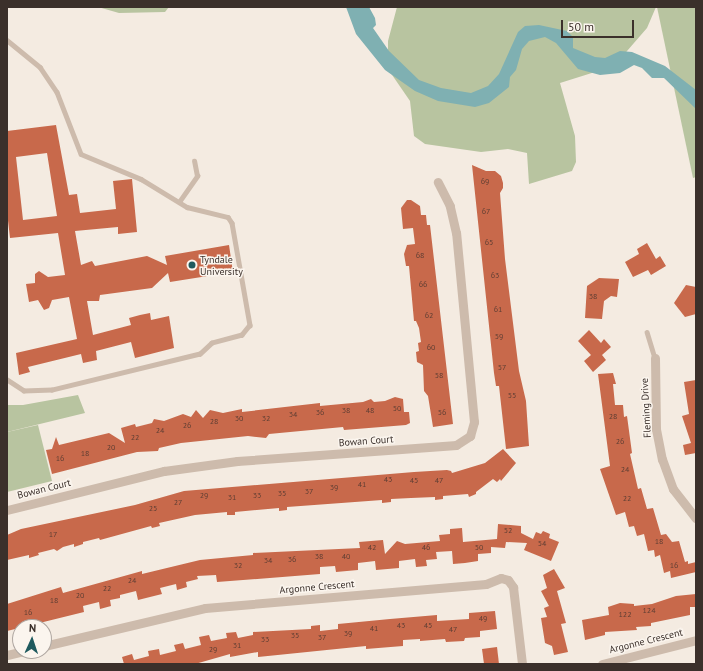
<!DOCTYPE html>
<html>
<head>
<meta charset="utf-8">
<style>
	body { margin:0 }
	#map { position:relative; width:703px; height:671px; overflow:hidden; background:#f4ebe1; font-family:"PT Sans",sans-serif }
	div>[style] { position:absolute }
	.green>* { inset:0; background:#b8c4a0 }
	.water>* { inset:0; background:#7fb0b2 }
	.building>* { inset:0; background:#c8694b }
	.lane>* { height:4.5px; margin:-2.25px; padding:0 2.25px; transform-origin:2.25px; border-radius:2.25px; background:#cdbbac }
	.street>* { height:9px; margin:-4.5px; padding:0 4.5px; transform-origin:4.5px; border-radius:4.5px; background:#cdbbac }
	.dots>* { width:11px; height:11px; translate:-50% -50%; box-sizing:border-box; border:2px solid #fbf5ee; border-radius:50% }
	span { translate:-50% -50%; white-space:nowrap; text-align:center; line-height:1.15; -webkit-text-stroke:3px #fbf5ee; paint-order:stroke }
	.number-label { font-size:8px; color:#5e3e33 }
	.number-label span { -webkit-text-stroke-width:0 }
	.poi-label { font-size:10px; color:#3b302b }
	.left { translate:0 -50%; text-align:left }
	.street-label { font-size:10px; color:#3b302b }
	.frame { position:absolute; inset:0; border:8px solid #3b302b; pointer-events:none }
	.north { position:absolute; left:12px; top:619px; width:40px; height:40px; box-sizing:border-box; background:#fbf5ee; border:1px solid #aea6a0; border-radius:50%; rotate:3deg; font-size:11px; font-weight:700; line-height:16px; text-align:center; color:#3b302b }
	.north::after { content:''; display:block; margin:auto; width:14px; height:18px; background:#1f5a5e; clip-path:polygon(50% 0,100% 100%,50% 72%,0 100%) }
	.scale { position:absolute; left:561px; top:20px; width:73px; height:18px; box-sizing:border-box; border:2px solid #3b302b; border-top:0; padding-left:5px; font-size:12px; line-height:14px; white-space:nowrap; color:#3b302b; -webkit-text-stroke:3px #fbf5ee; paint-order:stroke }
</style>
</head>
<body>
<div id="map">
	<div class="green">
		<i style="clip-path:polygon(98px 7px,169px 7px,165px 12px,119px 13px)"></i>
		<i style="clip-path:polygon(397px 7px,656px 7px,647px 28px,614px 66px,560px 83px,575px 136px,576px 162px,572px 171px,529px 184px,527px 153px,508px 149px,481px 152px,425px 144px,414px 136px,410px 101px,388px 69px,388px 41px)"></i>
		<i style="clip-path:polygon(657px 7px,696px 7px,696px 177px,693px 178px)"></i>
		<i style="clip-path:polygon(78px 395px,85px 413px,7px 432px,7px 405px,23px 405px)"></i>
		<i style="clip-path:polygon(38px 425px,52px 481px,7px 492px,7px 432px)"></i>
	</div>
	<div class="water">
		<i style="clip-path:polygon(346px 7px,369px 7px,375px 18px,376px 25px,373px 28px,389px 51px,419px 80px,441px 88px,471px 93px,488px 86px,499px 74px,518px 32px,525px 26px,539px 25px,567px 31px,573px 37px,573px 48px,595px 57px,605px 58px,620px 51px,632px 52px,665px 66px,696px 90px,696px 109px,664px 78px,652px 78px,642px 68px,634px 65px,620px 73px,600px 75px,578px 69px,556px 43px,545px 37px,529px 41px,522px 49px,516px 70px,510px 77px,509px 87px,489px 103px,475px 107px,438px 101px,415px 91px,385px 70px,356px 34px)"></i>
	</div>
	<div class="building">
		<i style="clip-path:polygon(evenodd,56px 125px,69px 195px,77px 194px,80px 213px,116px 209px,113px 181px,132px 179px,137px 232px,118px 234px,118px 227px,75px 231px,81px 265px,92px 261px,95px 266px,147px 256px,167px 265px,165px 256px,229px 245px,233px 272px,170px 282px,168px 273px,152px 288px,100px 295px,99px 301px,87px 301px,93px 335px,131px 325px,129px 318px,140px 315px,150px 313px,151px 320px,169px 316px,174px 348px,135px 358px,131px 342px,96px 351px,97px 360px,83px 363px,81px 354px,28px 367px,30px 372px,19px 375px,16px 353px,77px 339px,69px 297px,52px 300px,49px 308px,44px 310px,38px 300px,29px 302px,26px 284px,35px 283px,35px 274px,39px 271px,48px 277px,65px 275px,58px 233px,10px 238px,7px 212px,7px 131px,56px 125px,47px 153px,57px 216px,23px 220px,16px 157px,47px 153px)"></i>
		<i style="clip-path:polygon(472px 165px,486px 171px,495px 171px,501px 176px,503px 183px,503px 188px,500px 193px,505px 259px,519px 371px,526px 401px,529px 446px,506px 449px,499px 386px,496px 386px,494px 373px)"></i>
		<i style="clip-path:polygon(407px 200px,411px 200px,420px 206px,421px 215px,426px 215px,427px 225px,430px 225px,453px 424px,433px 427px,428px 396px,424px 391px,423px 365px,417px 362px,416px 352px,419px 351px,418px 343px,421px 342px,419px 328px,416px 321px,414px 321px,409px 266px,406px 266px,404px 254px,407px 245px,415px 244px,413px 228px,403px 229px,401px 208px)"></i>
		<i style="clip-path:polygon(647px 243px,656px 259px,660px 256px,666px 266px,651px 275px,648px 270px,633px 277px,625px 262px,639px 254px,637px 249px)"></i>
		<i style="clip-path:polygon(599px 278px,619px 279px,617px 297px,611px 296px,604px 301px,602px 319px,585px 318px,587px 286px)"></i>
		<i style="clip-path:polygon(686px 285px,696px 287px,696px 314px,685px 317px,674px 303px)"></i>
		<i style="clip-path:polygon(589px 330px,601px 343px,604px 339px,611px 347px,602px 355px,606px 360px,593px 372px,584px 361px,591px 355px,578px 341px)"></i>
		<i style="clip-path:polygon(613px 373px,616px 384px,613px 384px,615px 405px,623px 405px,624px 417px,627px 416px,632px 453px,630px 454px,638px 489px,641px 488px,647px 509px,653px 508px,661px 535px,666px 534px,672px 542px,679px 541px,685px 562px,688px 561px,688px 564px,696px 562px,696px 572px,671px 578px,670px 571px,664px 573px,660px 555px,655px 557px,654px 550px,648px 551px,644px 534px,637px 536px,634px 526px,629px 527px,625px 512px,616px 515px,600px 469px,610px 466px,598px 374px)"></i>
		<i style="clip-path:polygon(696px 380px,696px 453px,685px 455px,683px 445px,691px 443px,682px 416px,689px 414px,684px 382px)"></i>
		<i style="clip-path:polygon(395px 397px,403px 399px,404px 412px,409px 412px,410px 423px,406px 425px,344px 430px,343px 427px,269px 434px,266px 438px,248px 436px,181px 443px,159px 448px,158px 451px,137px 452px,52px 474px,46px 450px,52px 449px,56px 437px,59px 445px,109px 433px,125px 443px,121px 428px,135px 424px,136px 427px,152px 423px,154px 419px,164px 421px,183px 414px,191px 417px,196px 410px,203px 418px,210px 410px,223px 413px,242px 409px,242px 412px,320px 403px,320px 406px,363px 402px,371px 399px,374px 402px,385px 401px)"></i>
		<i style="clip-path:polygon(503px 449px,516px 463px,501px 481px,500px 479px,497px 482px,493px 479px,476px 492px,476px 494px,469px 497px,468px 494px,443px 496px,443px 499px,435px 500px,435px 497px,411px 498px,391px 499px,391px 502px,382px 503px,382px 500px,287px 507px,287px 510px,279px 511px,279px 508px,235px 512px,235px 515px,227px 515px,227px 512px,195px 515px,159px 523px,160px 526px,152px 528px,151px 526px,100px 540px,99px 538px,83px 542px,83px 544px,74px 547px,74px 544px,63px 547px,57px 551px,54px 549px,38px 553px,39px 555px,29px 558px,29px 555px,7px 560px,7px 535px,21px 529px,135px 505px,184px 491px,414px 472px,447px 470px,451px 471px,452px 473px,485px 463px)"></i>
		<i style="clip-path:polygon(498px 524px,521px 526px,521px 533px,533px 539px,536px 532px,541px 534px,543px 531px,550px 534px,549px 538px,559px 542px,551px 561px,524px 550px,527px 543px,506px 542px,505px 548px,491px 547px,491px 553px,478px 554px,478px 561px,465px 563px,453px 564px,452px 551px,436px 552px,437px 559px,426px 560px,427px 566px,416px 567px,415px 559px,399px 561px,399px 568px,376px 570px,375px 561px,358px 563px,358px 570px,336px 572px,335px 566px,320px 567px,320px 574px,217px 582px,216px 575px,197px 576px,198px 579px,186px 582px,187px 587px,177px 590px,176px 584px,160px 588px,162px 594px,138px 600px,136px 591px,120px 595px,120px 598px,110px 600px,111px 606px,100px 609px,99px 602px,83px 606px,84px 612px,7px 631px,7px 604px,61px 587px,63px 593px,142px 571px,142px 574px,200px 560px,253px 555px,253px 553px,360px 548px,359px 542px,383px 540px,385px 554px,397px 541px,405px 544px,440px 541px,439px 535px,450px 534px,450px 529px,462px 528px,463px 542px,497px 539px)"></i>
		<i style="clip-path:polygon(554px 569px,565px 588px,557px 591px,566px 623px,561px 624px,568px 652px,554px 655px,552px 646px,545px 643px,541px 618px,547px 617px,544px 608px,549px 606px,541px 591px,547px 588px,543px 575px)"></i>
		<i style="clip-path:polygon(696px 594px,696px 607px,690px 607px,690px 615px,651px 623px,651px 626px,636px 627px,637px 630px,605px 632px,605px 635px,585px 640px,582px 620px,609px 615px,608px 607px,620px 603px,634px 604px,634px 606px,652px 604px,676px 596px)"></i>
		<i style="clip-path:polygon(495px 611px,497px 629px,480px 631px,480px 637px,465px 638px,464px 641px,446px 642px,445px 639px,420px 641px,420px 639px,403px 640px,403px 646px,366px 649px,366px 646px,258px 657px,258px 652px,230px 657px,230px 654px,195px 664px,124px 664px,122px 657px,132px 654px,134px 660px,149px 656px,148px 651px,159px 649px,160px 655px,176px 651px,174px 645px,183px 643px,185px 649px,201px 645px,199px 637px,209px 635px,211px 641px,227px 638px,226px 633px,236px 632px,238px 638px,253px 635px,253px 632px,311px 629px,311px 626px,320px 625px,320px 631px,338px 629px,338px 624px,390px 619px,437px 615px,437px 621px,469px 619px,469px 613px)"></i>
		<i style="clip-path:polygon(497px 647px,499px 664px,484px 664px,482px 649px)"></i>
	</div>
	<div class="lane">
		<i style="left:7px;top:40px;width:43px;rotate:39.3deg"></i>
		<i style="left:40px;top:67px;width:30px;rotate:56deg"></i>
		<i style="left:57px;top:92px;width:66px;rotate:68.8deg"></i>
		<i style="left:81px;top:154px;width:65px;rotate:22.6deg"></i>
		<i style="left:141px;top:179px;width:54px;rotate:31.3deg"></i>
		<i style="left:187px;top:207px;width:42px;rotate:13.7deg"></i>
		<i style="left:228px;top:217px;width:7px;rotate:56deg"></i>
		<i style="left:232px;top:223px;width:104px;rotate:80deg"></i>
		<i style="left:250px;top:325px;width:13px;rotate:129deg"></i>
		<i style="left:242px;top:335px;width:31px;rotate:165deg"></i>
		<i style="left:212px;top:343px;width:16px;rotate:137deg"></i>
		<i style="left:200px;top:354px;width:152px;rotate:166.3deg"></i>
		<i style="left:52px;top:390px;width:28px;rotate:178deg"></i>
		<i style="left:24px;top:391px;width:20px;rotate:-147deg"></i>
		<i style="left:179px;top:202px;width:32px;rotate:-55deg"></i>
		<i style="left:197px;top:176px;width:15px;rotate:-101deg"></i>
		<i style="left:647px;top:332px;width:27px;rotate:73deg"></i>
	</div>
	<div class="street">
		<i style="left:655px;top:358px;width:71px;rotate:89.2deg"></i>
		<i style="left:656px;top:429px;width:31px;rotate:79deg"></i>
		<i style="left:662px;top:459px;width:32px;rotate:70deg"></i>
		<i style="left:673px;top:489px;width:37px;rotate:52deg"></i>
		<i style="left:7px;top:510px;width:162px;rotate:-14deg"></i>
		<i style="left:164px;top:471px;width:74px;rotate:-7.8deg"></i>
		<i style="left:237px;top:461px;width:220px;rotate:-4.2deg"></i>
		<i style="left:456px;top:445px;width:17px;rotate:-33deg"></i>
		<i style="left:470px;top:436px;width:15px;rotate:-74deg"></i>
		<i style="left:474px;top:422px;width:190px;rotate:-95.4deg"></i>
		<i style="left:456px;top:233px;width:28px;rotate:-103deg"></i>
		<i style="left:450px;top:206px;width:27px;rotate:-117deg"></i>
		<i style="left:44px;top:646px;width:165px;rotate:-13.3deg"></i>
		<i style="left:205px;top:608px;width:282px;rotate:-4.9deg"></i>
		<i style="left:486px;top:584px;width:16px;rotate:-22deg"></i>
		<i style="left:501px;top:578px;width:7px;rotate:16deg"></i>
		<i style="left:508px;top:580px;width:9px;rotate:54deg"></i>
		<i style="left:513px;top:587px;width:78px;rotate:83.3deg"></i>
		<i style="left:7px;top:655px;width:17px;rotate:-13deg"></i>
		<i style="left:602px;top:664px;width:97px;rotate:-14.3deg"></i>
	</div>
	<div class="dots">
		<i style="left:192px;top:265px;background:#1f5a5e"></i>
	</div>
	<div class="number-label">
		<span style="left:485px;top:182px">69</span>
		<span style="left:486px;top:212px">67</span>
		<span style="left:489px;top:243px">65</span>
		<span style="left:420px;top:256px">68</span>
		<span style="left:495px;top:276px">63</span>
		<span style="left:423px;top:285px">66</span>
		<span style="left:593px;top:297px">38</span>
		<span style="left:498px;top:310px">61</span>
		<span style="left:429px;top:316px">62</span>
		<span style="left:499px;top:337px">59</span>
		<span style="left:431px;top:348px">60</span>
		<span style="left:502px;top:368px">57</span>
		<span style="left:439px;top:376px">58</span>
		<span style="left:512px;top:396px">55</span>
		<span style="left:397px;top:409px">50</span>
		<span style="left:346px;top:411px">38</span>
		<span style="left:370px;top:411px">48</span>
		<span style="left:320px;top:413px">36</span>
		<span style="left:442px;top:413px">56</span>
		<span style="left:293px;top:415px">34</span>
		<span style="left:613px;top:417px">28</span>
		<span style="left:239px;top:419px">30</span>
		<span style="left:266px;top:419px">32</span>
		<span style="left:214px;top:422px">28</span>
		<span style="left:187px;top:426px">26</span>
		<span style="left:160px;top:431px">24</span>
		<span style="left:135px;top:438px">22</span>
		<span style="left:620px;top:442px">26</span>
		<span style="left:111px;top:448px">20</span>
		<span style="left:85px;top:454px">18</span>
		<span style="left:60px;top:459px">16</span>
		<span style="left:625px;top:470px">24</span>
		<span style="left:388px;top:480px">43</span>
		<span style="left:414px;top:481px">45</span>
		<span style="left:439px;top:481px">47</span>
		<span style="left:362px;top:485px">41</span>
		<span style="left:334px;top:488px">39</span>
		<span style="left:309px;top:492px">37</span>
		<span style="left:282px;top:494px">35</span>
		<span style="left:204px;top:496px">29</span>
		<span style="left:257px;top:496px">33</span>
		<span style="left:232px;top:498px">31</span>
		<span style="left:627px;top:499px">22</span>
		<span style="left:178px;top:503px">27</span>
		<span style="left:153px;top:509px">25</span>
		<span style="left:508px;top:531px">52</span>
		<span style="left:53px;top:535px">17</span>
		<span style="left:659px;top:542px">18</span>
		<span style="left:542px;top:544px">54</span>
		<span style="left:372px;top:548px">42</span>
		<span style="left:426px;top:548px">46</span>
		<span style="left:479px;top:548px">50</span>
		<span style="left:319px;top:557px">38</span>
		<span style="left:346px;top:557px">40</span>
		<span style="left:292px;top:560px">36</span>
		<span style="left:268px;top:561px">34</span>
		<span style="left:238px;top:566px">32</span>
		<span style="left:674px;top:566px">16</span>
		<span style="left:132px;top:581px">24</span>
		<span style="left:107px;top:589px">22</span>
		<span style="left:80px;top:596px">20</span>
		<span style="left:54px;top:601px">18</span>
		<span style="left:649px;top:611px">124</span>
		<span style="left:28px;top:613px">16</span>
		<span style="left:625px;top:615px">122</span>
		<span style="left:483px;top:619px">49</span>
		<span style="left:401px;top:626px">43</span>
		<span style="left:428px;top:626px">45</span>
		<span style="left:374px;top:629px">41</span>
		<span style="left:453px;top:630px">47</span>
		<span style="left:348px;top:634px">39</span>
		<span style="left:295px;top:636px">35</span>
		<span style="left:322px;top:638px">37</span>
		<span style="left:265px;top:640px">33</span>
		<span style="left:237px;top:646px">31</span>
		<span style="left:213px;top:650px">29</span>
	</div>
	<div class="poi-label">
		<span class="left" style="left:200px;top:265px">Tyndale<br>University</span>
	</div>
	<div class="street-label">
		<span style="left:646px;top:408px;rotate:-93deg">Fleming Drive</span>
		<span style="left:366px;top:441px;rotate:-4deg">Bowan Court</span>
		<span style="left:44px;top:489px;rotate:-14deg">Bowan Court</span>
		<span style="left:317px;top:587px;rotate:-5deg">Argonne Crescent</span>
		<span style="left:646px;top:641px;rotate:-14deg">Argonne Crescent</span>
	</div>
	<div class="frame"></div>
	<div class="north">N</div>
	<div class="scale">50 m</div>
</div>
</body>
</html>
